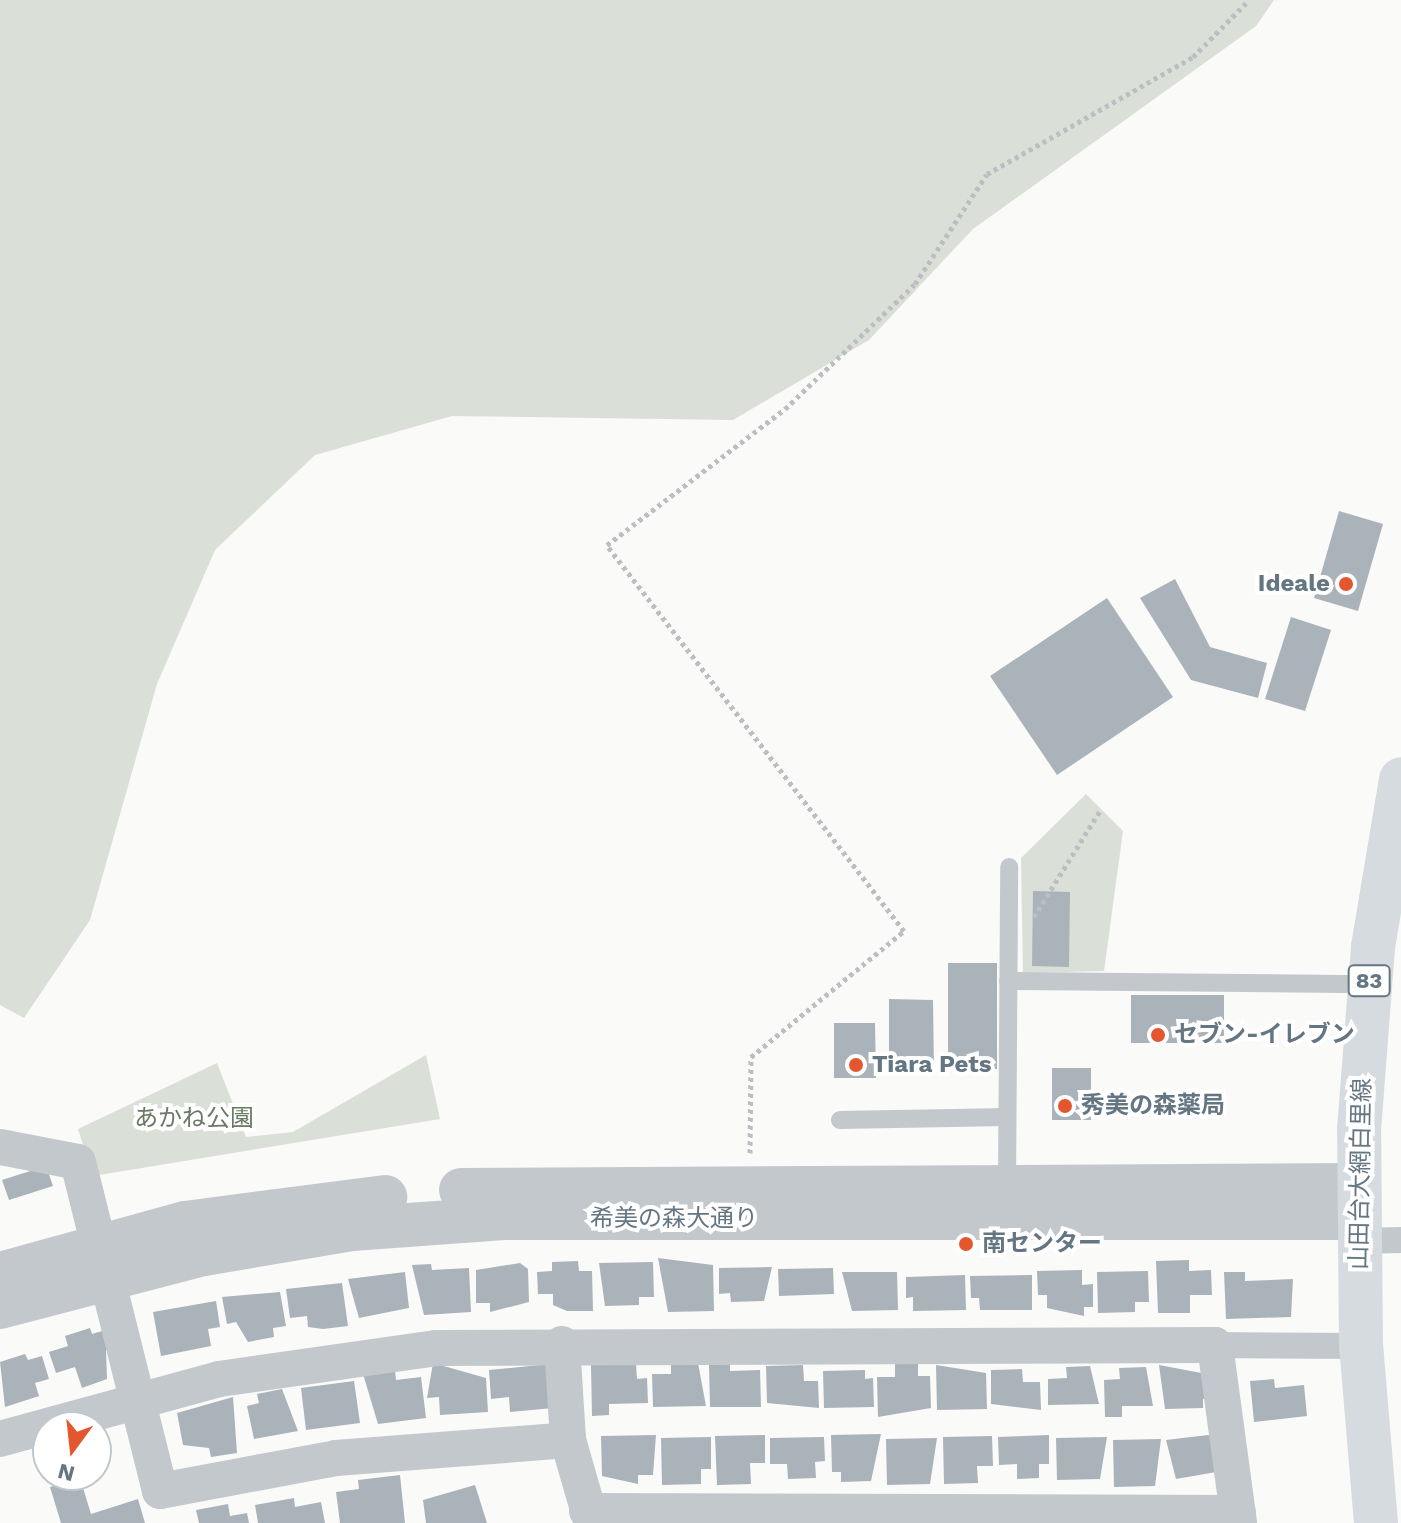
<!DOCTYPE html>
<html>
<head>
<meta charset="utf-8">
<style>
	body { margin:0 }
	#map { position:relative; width:1401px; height:1523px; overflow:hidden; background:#fafaf8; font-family:"Work Sans","Noto Sans JP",sans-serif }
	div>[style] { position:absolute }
	.green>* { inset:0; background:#dadfd7 }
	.building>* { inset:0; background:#aab3b9 }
	.path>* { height:5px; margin-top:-2.5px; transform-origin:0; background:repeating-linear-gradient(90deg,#bbbfc2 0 4px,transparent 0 8px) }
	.service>* { height:18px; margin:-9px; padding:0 9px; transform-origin:9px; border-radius:9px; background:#c3c8cc }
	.pedestrian>* { height:26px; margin:-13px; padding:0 13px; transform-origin:13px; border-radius:13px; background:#c3c8cc }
	.minor>* { height:36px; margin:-18px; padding:0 18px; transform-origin:18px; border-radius:18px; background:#c3c8cc }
	.tertiary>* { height:44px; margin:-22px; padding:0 22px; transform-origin:22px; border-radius:22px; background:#c3c8cc }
	.primary>* { height:44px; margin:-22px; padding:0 22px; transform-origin:22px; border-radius:22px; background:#d6dbdf }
	.dots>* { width:22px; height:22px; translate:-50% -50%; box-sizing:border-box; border:4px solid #fff; border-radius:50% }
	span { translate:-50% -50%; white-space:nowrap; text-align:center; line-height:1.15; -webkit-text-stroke:8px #fff; paint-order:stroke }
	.shield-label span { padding:2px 6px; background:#fff; border:2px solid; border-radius:6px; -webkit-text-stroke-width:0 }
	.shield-label { font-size:22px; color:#657683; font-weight:700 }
	.poi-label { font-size:24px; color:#657683; font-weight:700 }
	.right { translate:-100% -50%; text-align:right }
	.left { translate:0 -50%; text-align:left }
	.park-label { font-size:24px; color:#687a64 }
	.street-label { font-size:24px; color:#657683 }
	.north { position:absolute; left:32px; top:1411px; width:80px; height:80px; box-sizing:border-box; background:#fff; border:2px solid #c1c8cd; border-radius:50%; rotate:195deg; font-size:22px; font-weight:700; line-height:32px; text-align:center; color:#657683 }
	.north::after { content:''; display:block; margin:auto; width:28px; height:36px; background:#e4572e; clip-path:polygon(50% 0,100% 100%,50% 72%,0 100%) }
</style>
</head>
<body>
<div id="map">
	<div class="green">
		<i style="clip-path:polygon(0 0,1274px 0,1256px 26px,973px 229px,869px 340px,733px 420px,452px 416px,315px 455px,215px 550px,157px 684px,90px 920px,24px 1018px,0 1005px)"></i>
		<i style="clip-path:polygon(1086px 794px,1123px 831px,1104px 971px,1023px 973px,1021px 858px)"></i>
		<i style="clip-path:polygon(426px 1055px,440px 1119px,93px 1176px,78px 1129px,217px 1063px,246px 1137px,293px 1132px)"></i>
	</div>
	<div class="building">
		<i style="clip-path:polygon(1339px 511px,1383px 524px,1358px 611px,1314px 598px)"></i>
		<i style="clip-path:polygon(1175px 579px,1210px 647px,1267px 663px,1258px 698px,1191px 680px,1140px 598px)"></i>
		<i style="clip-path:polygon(1107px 598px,1173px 697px,1057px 775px,990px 676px)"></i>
		<i style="clip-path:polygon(1291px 617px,1331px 630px,1305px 711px,1265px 699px)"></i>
		<i style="clip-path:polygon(1033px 891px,1070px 892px,1069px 967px,1032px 966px)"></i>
		<i style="clip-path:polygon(948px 963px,997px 963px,997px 1069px,948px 1069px)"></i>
		<i style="clip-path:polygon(1131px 995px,1224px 995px,1224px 1043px,1131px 1043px)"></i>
		<i style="clip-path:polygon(889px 999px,933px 1000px,934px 1072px,889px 1072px)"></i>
		<i style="clip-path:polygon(834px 1023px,875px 1023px,876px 1078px,834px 1078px)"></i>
		<i style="clip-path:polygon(1052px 1068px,1091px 1068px,1091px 1120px,1052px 1120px)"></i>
		<i style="clip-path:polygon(46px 1166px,53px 1186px,9px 1200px,2px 1180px)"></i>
		<i style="clip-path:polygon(658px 1258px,713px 1265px,714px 1311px,668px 1312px)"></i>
		<i style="clip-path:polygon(1189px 1260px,1189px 1271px,1211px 1270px,1212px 1295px,1190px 1295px,1190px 1313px,1158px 1313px,1156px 1261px)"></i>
		<i style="clip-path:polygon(578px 1261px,579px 1271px,592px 1271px,593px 1311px,567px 1311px,553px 1305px,553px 1294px,538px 1294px,537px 1272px,552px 1271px,552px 1262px)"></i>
		<i style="clip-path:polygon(653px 1262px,654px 1297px,639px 1297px,639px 1305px,605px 1306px,599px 1263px)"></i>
		<i style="clip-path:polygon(520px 1263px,528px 1269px,529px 1302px,490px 1312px,490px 1303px,476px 1303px,476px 1270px)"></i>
		<i style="clip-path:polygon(431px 1264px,432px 1270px,469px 1268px,471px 1312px,424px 1315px,412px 1265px)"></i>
		<i style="clip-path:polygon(772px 1267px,764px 1301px,731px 1302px,730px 1293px,719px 1294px,719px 1268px)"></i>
		<i style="clip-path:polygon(833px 1268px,834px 1294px,779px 1296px,778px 1269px)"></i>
		<i style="clip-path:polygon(1082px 1270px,1082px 1285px,1093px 1284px,1093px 1307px,1084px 1307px,1084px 1316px,1047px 1308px,1047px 1295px,1038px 1295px,1037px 1271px)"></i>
		<i style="clip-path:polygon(1148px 1271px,1149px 1302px,1135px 1302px,1135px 1312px,1098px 1313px,1097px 1272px)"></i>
		<i style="clip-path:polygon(405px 1272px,409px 1308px,359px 1318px,348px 1279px)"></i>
		<i style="clip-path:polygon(842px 1272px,897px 1272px,898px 1310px,852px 1311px)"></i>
		<i style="clip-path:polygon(1224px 1272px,1245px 1272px,1245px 1281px,1293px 1279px,1291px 1317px,1226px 1319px)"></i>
		<i style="clip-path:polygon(965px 1275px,966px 1310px,913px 1311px,913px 1297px,906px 1298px,906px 1277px)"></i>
		<i style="clip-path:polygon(1032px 1275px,1032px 1310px,980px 1310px,979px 1298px,971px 1298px,970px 1276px)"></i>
		<i style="clip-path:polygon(342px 1283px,348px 1326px,323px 1329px,308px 1327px,307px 1316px,290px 1318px,286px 1289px)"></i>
		<i style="clip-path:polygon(280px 1292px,286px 1326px,273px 1328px,274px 1337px,248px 1342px,236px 1322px,227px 1324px,222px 1297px)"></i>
		<i style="clip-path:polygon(216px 1301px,220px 1327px,208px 1329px,211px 1346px,161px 1356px,153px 1312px)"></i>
		<i style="clip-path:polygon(90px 1328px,92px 1334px,109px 1329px,115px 1347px,106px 1350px,107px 1379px,82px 1388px,75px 1367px,56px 1373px,49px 1352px,68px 1346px,65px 1336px)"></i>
		<i style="clip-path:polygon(25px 1354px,28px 1360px,42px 1356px,49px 1379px,35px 1383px,39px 1396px,5px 1407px,0 1362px)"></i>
		<i style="clip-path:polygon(918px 1362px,918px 1376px,930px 1376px,931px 1408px,878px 1417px,877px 1377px,895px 1377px,895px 1363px)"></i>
		<i style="clip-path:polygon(433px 1363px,486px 1378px,488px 1412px,440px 1415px,439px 1397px,427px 1398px)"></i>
		<i style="clip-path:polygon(698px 1363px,706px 1406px,653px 1407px,652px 1374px,671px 1374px,671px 1364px)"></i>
		<i style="clip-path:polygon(550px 1364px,553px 1408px,510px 1412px,509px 1397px,491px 1399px,489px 1370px)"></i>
		<i style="clip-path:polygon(636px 1364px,637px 1379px,647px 1378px,648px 1403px,609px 1404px,609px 1415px,592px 1416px,591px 1365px)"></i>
		<i style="clip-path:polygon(730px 1364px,730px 1371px,760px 1370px,761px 1407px,710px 1407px,709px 1365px)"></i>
		<i style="clip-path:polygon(803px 1365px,804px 1381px,818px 1381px,819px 1408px,767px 1403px,766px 1366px)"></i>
		<i style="clip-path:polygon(936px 1365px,986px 1373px,987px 1409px,937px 1410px)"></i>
		<i style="clip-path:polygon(1159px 1365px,1212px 1375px,1212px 1398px,1203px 1399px,1203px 1408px,1165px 1409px)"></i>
		<i style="clip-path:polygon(1090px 1366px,1099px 1404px,1048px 1405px,1048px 1379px,1067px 1378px,1066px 1367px)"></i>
		<i style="clip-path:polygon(1146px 1367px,1153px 1406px,1122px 1406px,1122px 1417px,1105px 1417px,1104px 1380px,1120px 1379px,1119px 1368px)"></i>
		<i style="clip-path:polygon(1022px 1369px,1023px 1382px,1040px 1382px,1041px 1410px,991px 1404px,991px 1370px)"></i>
		<i style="clip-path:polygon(395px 1370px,396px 1380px,421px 1377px,426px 1418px,378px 1424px,363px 1374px)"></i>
		<i style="clip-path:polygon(865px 1370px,865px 1379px,873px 1378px,874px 1407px,824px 1408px,823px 1371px)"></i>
		<i style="clip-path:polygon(1274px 1379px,1275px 1388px,1304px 1385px,1307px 1416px,1254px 1422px,1250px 1381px)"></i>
		<i style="clip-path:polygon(354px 1381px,360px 1423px,306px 1430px,301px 1388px)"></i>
		<i style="clip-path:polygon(282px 1389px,298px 1431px,254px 1439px,247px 1406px,259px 1403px,257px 1394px)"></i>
		<i style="clip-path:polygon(233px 1397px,237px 1453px,211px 1457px,209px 1448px,183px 1445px,177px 1413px)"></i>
		<i style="clip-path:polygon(881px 1434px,871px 1481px,841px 1482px,841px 1472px,832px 1472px,831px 1435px)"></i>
		<i style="clip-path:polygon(656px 1435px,653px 1475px,638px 1475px,638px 1484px,602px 1476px,601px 1436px)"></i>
		<i style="clip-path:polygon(765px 1435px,765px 1463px,750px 1463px,751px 1484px,717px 1485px,715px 1436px)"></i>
		<i style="clip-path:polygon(1049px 1435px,1049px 1464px,1039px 1464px,1039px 1478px,1017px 1479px,1017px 1464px,999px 1465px,998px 1437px)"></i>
		<i style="clip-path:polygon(1208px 1435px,1221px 1439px,1222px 1471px,1176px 1479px,1166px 1440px)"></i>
		<i style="clip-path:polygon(992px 1436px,993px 1466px,977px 1466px,978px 1483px,944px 1484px,943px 1437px)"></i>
		<i style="clip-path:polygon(711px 1437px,711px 1469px,701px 1469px,701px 1484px,662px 1485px,661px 1438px)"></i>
		<i style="clip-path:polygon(824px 1437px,825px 1461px,815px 1462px,816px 1478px,788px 1479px,787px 1464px,770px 1464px,770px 1438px)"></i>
		<i style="clip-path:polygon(1107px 1437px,1100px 1479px,1057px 1480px,1056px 1438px)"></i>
		<i style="clip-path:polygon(937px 1438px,930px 1484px,887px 1485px,886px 1439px)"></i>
		<i style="clip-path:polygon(1161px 1439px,1155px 1486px,1114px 1487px,1113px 1440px)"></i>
		<i style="clip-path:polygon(400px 1475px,405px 1523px,340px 1523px,336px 1492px,359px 1489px,358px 1480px)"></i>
		<i style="clip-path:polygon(80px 1478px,91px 1514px,138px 1499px,145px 1523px,61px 1523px,50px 1487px)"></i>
		<i style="clip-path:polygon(475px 1485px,487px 1523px,426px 1523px,423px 1500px)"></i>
		<i style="clip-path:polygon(294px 1498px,295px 1507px,321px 1502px,325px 1523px,258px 1523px,255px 1505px)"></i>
		<i style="clip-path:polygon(228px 1504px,230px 1516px,247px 1513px,249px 1523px,199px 1523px,196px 1510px)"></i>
	</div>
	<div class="path">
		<i style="left:1034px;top:917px;width:127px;rotate:-58.2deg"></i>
		<i style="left:750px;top:1153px;width:96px;rotate:-89.4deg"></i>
		<i style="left:751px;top:1057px;width:198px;rotate:-39.5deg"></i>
		<i style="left:904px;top:931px;width:487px;rotate:-127.6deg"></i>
		<i style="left:607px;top:545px;width:224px;rotate:-37.4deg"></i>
		<i style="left:785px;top:409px;width:180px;rotate:-43.9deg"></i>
		<i style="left:915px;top:284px;width:131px;rotate:-56.8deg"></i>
		<i style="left:987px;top:174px;width:237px;rotate:-29.6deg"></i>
		<i style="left:1193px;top:57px;width:80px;rotate:-45.5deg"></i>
	</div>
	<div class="service">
		<i style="left:1008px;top:981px;width:361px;rotate:0.5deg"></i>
		<i style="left:840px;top:1120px;width:167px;rotate:-1deg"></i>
		<i style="left:1007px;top:1185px;width:318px;rotate:-89.6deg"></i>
	</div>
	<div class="pedestrian">
		<i style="left:1359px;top:1241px;width:42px;rotate:-1.4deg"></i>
		<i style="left:1215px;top:1345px;width:146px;rotate:0.4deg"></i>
	</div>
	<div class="minor">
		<i style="left:0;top:1147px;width:79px;rotate:10.9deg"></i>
		<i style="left:78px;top:1162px;width:339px;rotate:76deg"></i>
		<i style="left:160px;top:1491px;width:179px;rotate:-10.6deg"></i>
		<i style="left:336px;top:1458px;width:233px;rotate:-4.4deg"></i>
		<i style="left:562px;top:1344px;width:96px;rotate:86.4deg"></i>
		<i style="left:568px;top:1440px;width:86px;rotate:73.9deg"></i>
		<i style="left:0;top:1439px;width:227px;rotate:-15.3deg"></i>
		<i style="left:219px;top:1379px;width:219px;rotate:-8.1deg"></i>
		<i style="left:436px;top:1348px;width:779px;rotate:-0.22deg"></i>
		<i style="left:1215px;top:1345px;width:180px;rotate:82.3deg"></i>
		<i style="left:587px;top:1511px;width:651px;rotate:0.18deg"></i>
	</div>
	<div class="tertiary">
		<i style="left:461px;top:1190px;width:896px;rotate:-0.32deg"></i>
		<i style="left:0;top:1274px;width:192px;rotate:-15.4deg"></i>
		<i style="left:185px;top:1223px;width:202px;rotate:-7.4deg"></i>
		<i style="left:0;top:1307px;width:211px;rotate:-14.6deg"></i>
		<i style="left:204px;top:1254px;width:150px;rotate:-9.6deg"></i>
		<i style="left:352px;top:1229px;width:152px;rotate:-4.1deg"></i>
		<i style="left:504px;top:1218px;width:854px"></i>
	</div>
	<div class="primary">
		<i style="left:1376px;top:1523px;width:178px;rotate:-94.8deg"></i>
		<i style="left:1361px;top:1346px;width:216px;rotate:-90.5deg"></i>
		<i style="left:1359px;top:1130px;width:184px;rotate:-85.6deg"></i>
		<i style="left:1373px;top:947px;width:170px;rotate:-80.5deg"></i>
	</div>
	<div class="dots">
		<i style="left:1346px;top:584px;background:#e4572e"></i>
		<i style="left:1158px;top:1035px;background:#e4572e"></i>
		<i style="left:856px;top:1065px;background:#e4572e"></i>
		<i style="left:1065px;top:1106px;background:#e4572e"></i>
		<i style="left:966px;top:1244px;background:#e4572e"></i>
	</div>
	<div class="shield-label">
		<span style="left:1369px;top:981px">83</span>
	</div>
	<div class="poi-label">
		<span class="right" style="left:1330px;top:584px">Ideale</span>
		<span class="left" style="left:1174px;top:1035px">セブン-イレブン</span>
		<span class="left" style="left:872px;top:1065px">Tiara Pets</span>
		<span class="left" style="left:1081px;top:1106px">秀美の森薬局</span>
		<span class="left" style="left:982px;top:1244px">南センター</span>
	</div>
	<div class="park-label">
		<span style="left:194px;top:1119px">あかね公園</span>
	</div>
	<div class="street-label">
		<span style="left:1361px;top:1174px;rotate:-89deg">山田台大網白里線</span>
		<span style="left:674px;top:1219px">希美の森大通り</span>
	</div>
	<div class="north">N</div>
</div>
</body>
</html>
